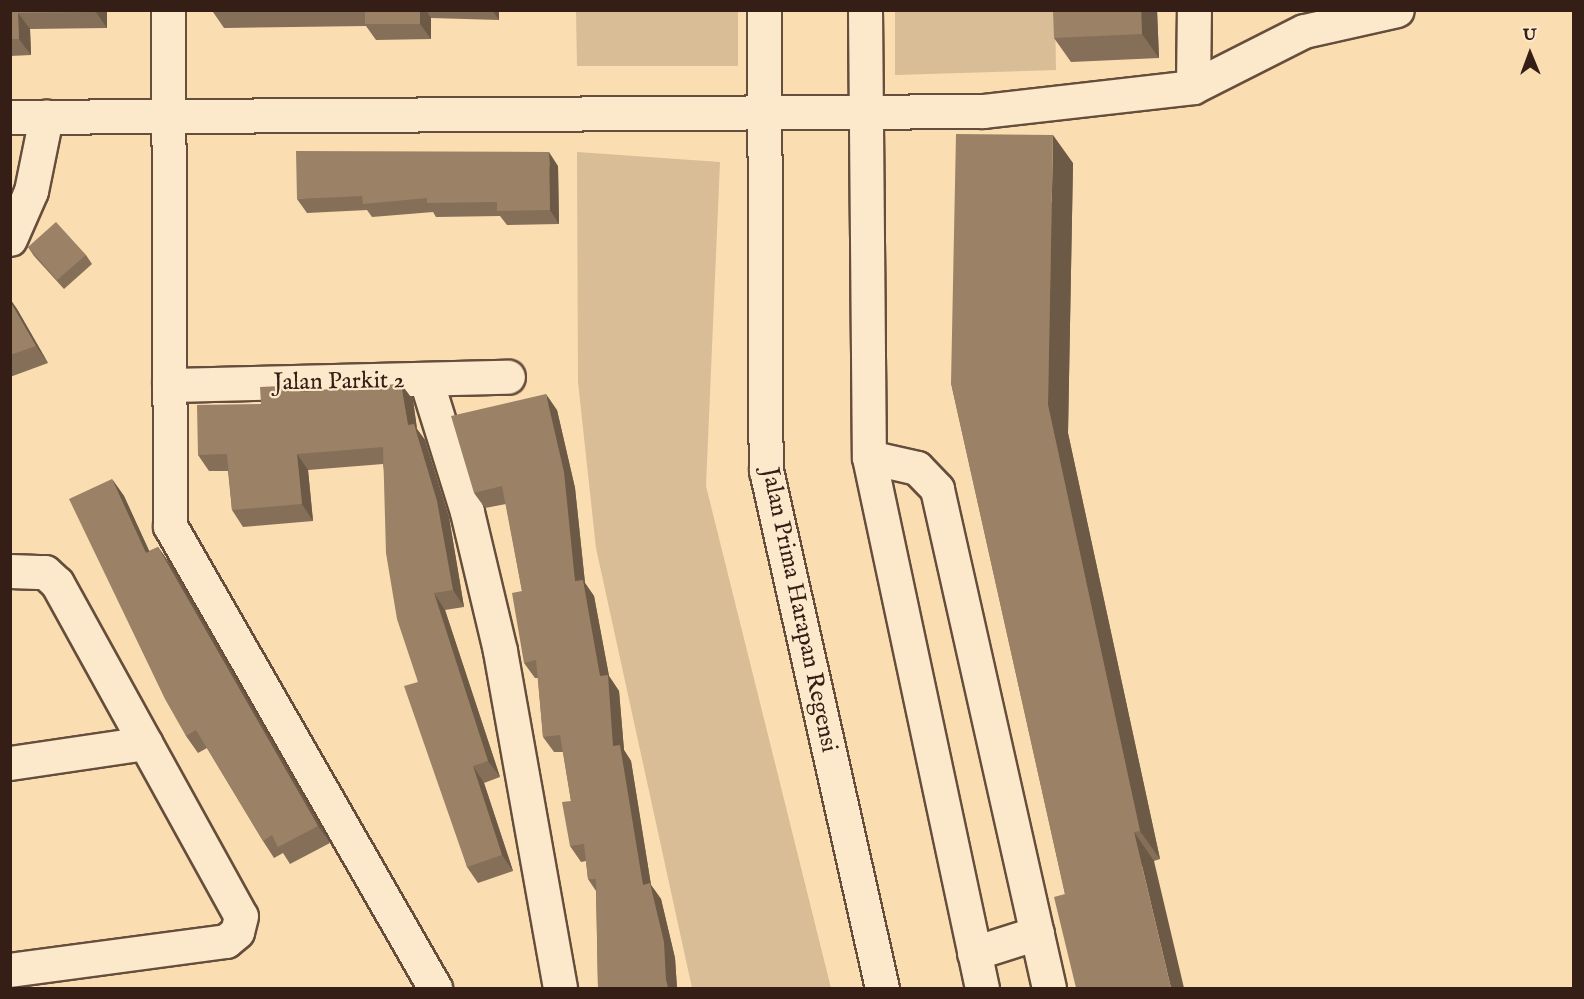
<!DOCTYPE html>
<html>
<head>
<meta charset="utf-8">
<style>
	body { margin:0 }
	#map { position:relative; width:1584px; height:999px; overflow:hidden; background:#faddb0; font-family:"IM FELL English",serif }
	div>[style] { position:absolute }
	.green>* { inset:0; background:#d8bd96 }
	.roads { filter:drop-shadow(2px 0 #664e3c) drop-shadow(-2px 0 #664e3c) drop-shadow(0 2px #664e3c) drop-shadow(0 -2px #664e3c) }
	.minor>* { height:33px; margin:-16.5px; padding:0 16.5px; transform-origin:16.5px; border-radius:16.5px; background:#fce9cc }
	.wall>* { inset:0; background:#856f58 }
	.shaded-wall>* { inset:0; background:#6c5a47 }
	.building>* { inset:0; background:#9b8166 }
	span { translate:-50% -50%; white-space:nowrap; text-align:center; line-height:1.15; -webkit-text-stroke:4.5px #fce9cc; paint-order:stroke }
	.street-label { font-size:24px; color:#341e16 }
	.frame { position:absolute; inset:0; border:12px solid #341e16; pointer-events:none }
	.north { position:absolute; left:1500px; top:24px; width:60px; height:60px; -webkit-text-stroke:4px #fce9cc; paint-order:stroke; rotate:359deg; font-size:16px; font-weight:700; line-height:24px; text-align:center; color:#341e16 }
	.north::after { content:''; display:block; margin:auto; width:21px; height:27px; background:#341e16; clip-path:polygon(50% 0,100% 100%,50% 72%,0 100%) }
</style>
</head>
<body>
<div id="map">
	<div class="green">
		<i style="clip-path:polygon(576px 11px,738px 11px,738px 66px,577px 66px)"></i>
		<i style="clip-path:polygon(895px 11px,1055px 11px,1056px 70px,895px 75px)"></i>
		<i style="clip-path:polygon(577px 152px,720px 162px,706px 486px,831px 988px,692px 988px,596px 548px,578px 382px)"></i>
	</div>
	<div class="roads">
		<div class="minor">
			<i style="left:168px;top:10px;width:516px;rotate:89.78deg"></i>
			<i style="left:170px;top:526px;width:533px;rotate:60.16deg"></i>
			<i style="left:764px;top:10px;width:460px;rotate:89.8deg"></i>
			<i style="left:766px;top:470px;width:531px;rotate:77.38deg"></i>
			<i style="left:865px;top:10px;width:447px;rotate:89.5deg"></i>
			<i style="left:869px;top:457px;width:543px;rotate:77.99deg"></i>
			<i style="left:1193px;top:87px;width:77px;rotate:-89.3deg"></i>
			<i style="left:10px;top:117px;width:973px;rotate:-0.35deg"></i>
			<i style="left:983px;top:111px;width:211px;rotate:-6.5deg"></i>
			<i style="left:1193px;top:87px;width:124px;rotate:-26.8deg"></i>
			<i style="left:1304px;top:31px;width:95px;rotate:-12.7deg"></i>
			<i style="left:10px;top:239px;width:52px;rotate:-66.4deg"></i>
			<i style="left:31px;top:191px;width:76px;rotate:-78.5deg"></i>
			<i style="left:426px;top:380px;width:138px;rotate:72.7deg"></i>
			<i style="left:467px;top:512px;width:143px;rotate:76.6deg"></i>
			<i style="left:500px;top:651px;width:342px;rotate:79.9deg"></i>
			<i style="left:169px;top:385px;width:339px;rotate:-1.4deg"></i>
			<i style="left:869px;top:457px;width:49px;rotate:12.9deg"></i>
			<i style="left:917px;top:468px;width:29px;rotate:46deg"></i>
			<i style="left:937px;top:489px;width:511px;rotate:77.35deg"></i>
			<i style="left:10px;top:571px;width:35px;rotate:2deg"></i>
			<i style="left:45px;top:572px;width:16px;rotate:43deg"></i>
			<i style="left:57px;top:583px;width:380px;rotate:61.1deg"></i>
			<i style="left:241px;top:916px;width:16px;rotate:104deg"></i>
			<i style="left:237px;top:932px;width:14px;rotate:141deg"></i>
			<i style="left:226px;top:941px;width:218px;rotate:172.4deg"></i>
			<i style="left:10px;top:763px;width:137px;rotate:-8.4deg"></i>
			<i style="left:974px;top:953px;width:66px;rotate:-17.6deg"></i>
		</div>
	</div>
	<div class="wall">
		<i style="clip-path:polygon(10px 10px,107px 10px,107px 28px,30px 29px,31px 55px,10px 56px)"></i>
		<i style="clip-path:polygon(213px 10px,499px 10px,499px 20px,431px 18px,431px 39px,376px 40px,366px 26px,224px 28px,213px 12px)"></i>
		<i style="clip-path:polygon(1157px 10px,1159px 58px,1071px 62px,1054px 38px)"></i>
		<i style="clip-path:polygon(1073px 163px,1068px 433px,1160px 859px,1154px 861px,1065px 894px,951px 383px)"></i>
		<i style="clip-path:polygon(558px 166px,559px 224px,507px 225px,500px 216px,436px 217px,433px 212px,372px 217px,367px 210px,307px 213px,297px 199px)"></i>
		<i style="clip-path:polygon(28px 247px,86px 255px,92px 264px,64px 289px,34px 256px)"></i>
		<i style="clip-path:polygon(10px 299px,17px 309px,48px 363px,10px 377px)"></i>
		<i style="clip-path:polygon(401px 384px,413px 400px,417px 429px,425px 440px,449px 517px,464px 607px,445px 610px,500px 777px,484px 783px,513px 871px,478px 883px,467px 867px,418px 682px,383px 464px,308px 470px,313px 521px,243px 527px,232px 510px,228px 471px,209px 471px,198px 455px,261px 404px,301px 385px,305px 391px)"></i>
		<i style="clip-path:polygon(557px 410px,575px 488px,585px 583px,594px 596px,609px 676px,619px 691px,624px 750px,631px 761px,651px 885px,661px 899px,675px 958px,677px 988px,598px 988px,596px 891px,588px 879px,586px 861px,581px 862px,570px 846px,571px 801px,563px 752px,554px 752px,543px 737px,538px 678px,535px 678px,524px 663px,522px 591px,506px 504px,485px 508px,474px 493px)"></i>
		<i style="clip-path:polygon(112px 479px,124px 496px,149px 551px,158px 547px,170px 564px,330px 843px,290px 864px,283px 853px,274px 858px,263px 841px,207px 748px,198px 753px,186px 736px)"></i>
	</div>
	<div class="shaded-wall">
		<i style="clip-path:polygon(96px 10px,107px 10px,107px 28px,96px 12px)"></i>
		<i style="clip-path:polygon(420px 10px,426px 10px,431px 18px,431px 39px,420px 24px)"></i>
		<i style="clip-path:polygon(492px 10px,499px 10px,499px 20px)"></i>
		<i style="clip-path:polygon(1141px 10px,1157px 10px,1159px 58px,1142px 34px)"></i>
		<i style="clip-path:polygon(18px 13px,30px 29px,31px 55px,19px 39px)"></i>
		<i style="clip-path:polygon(1053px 135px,1073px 163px,1068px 433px,1160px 859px,1140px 831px,1048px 405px)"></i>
		<i style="clip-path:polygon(549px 152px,558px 166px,559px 224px,550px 210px)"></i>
		<i style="clip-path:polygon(10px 299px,17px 309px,48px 363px,36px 346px,10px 301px)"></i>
		<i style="clip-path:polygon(401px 384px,413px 400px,417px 429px,425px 440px,449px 517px,464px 607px,453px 590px,408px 425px)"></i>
		<i style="clip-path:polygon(546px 394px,557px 410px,575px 488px,585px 583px,594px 596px,609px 676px,619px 691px,624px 750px,631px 761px,651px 885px,661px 899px,675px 958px,677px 988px,668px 988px,643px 885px,613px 746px,600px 676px,575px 581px)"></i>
		<i style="clip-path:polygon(297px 454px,308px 470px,313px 521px,302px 504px)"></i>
		<i style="clip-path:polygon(112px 479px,124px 496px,158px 570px,146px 553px)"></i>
		<i style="clip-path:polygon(158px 547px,170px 564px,330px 843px,318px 826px)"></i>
		<i style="clip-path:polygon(434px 593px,445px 610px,500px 777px,488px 761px)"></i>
		<i style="clip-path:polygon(473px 766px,484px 783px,513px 871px,502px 855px)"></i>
		<i style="clip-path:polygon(1134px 832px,1154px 861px,1184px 988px,1171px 988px)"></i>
	</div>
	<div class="building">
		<i style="clip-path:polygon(10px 10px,96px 10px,96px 12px,18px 13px,19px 39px,10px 39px)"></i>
		<i style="clip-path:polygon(213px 10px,309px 10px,213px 12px)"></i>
		<i style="clip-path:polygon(365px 10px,420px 10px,420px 24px,365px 24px)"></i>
		<i style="clip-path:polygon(1053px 10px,1141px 10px,1142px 34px,1054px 38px)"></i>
		<i style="clip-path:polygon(956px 134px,1053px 135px,1048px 405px,1140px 831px,1134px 832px,1171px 988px,1076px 988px,1054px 897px,1065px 894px,951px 383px)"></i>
		<i style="clip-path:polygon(296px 151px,549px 152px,550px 210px,497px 211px,497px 202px,427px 203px,427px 198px,363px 204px,362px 196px,297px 199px)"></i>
		<i style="clip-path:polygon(56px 222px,86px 255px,57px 280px,28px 247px)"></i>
		<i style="clip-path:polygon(10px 301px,36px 346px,10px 355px)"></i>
		<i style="clip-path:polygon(401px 384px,408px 425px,414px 424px,437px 501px,453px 590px,434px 593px,488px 761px,473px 766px,502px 855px,467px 867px,404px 686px,418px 682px,397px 619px,386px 553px,383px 447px,297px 454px,302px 504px,232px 510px,227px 454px,198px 455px,197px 405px,261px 404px,260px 387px,301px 385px,301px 392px)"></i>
		<i style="clip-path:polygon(546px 394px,564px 472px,575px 581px,583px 580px,600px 676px,608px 675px,613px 746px,620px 745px,643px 885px,650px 883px,664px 942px,666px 980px,668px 988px,598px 988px,596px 879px,588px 879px,584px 844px,570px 846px,562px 802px,571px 801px,560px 735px,543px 737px,536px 660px,524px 663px,512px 593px,522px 591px,502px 486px,474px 493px,451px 416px)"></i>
		<i style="clip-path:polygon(112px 479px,146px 553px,158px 547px,318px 826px,278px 847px,272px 835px,263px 841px,196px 730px,186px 736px,165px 699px,69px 499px)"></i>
	</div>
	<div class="street-label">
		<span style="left:339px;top:382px;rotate:-1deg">Jalan Parkit 2</span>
		<span style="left:799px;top:610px;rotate:78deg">Jalan Prima Harapan Regensi</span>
	</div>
	<div class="frame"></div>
	<div class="north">U</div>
</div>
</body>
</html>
